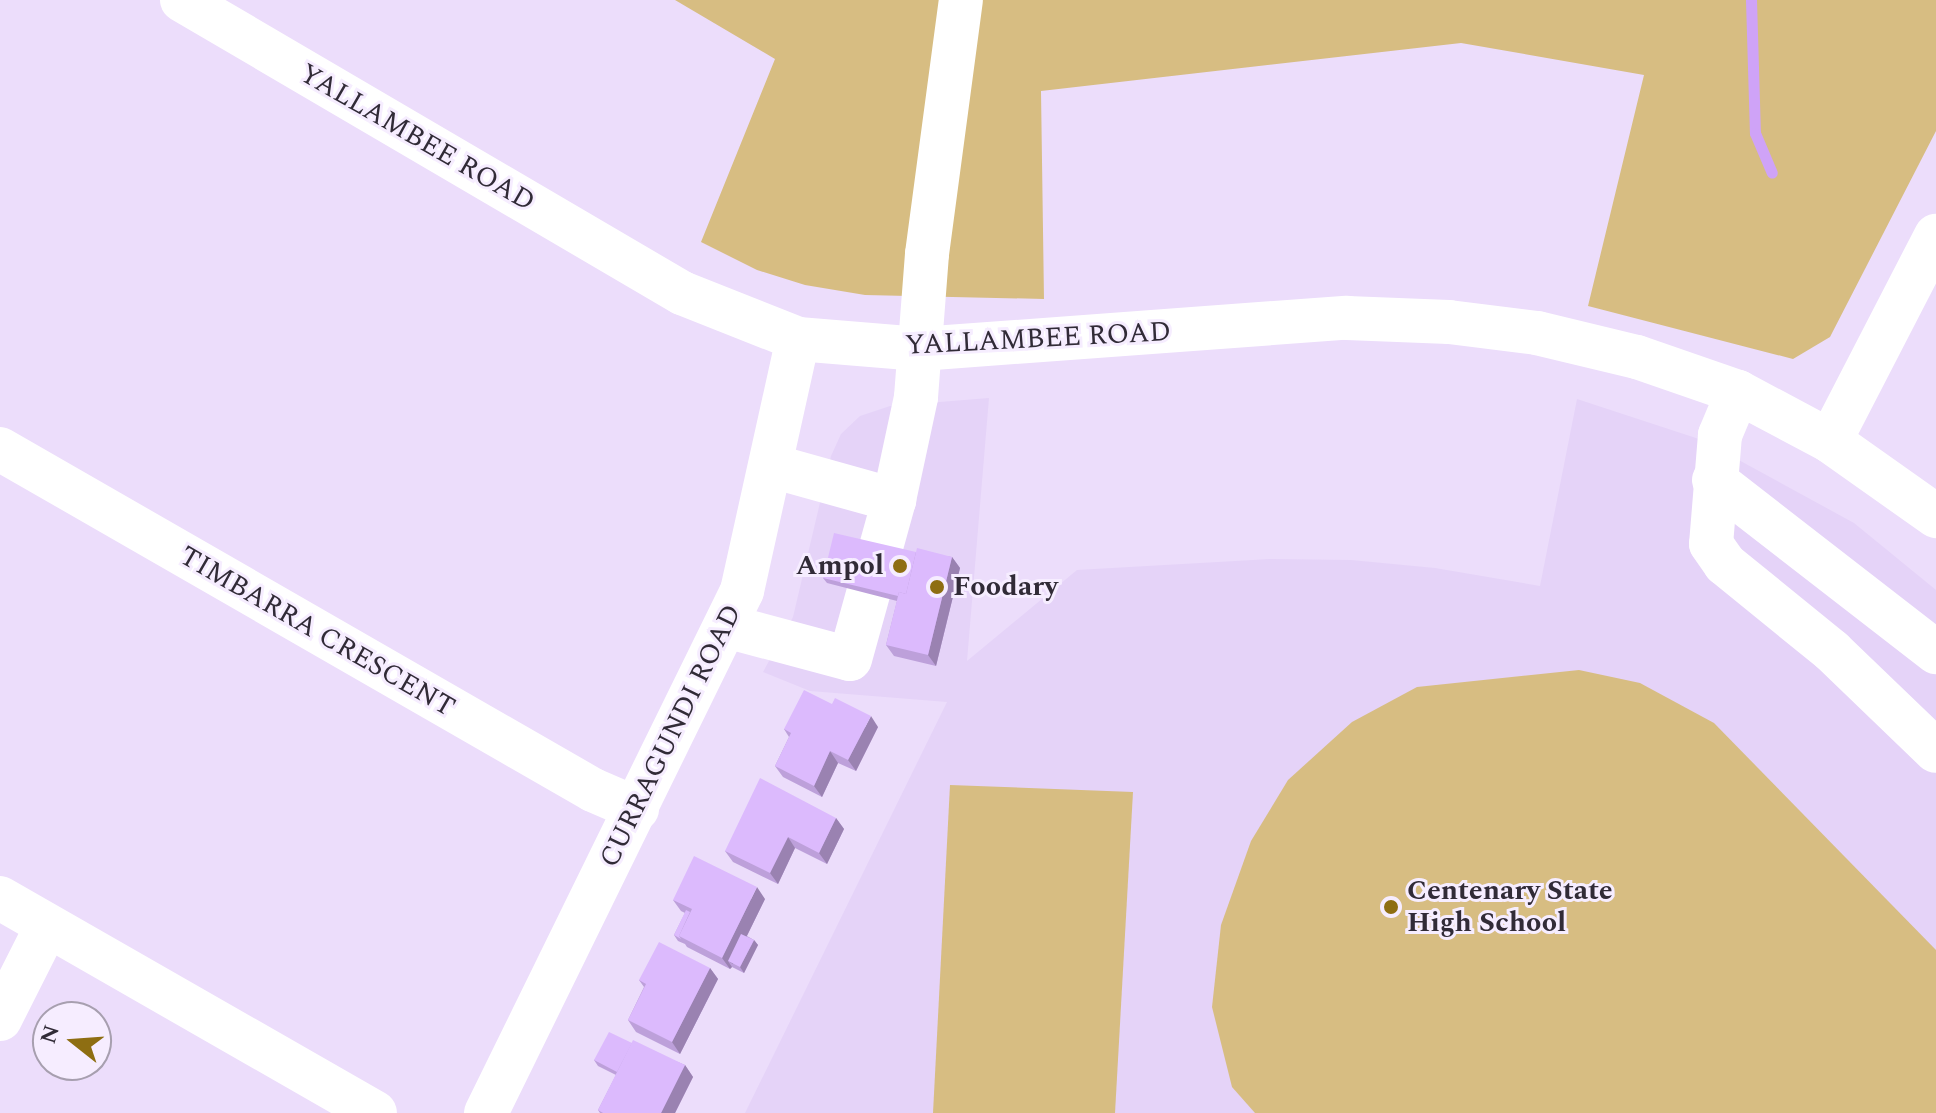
<!DOCTYPE html>
<html>
<head>
<meta charset="utf-8">
<style>
	body { margin:0 }
	#map { position:relative; width:1936px; height:1113px; overflow:hidden; background:#ecddfb; font-family:Spectral,serif }
	div>[style] { position:absolute }
	.built>* { inset:0; background:#e5d3f8 }
	.green>* { inset:0; background:#d7bd82 }
	.stream>* { height:11px; margin:-5.5px; padding:0 5.5px; transform-origin:5.5px; border-radius:5.5px; background:#cfa3f7 }
	.minor>* { height:44px; margin:-22px; padding:0 22px; transform-origin:22px; border-radius:22px; background:#fff }
	.major>* { height:44px; margin:-22px; padding:0 22px; transform-origin:22px; border-radius:22px; background:#fff }
	.wall>* { inset:0; background:#bda0da }
	.shaded-wall>* { inset:0; background:#9a82b1 }
	.building>* { inset:0; background:#dcbafd }
	.dots>* { width:22px; height:22px; translate:-50% -50%; box-sizing:border-box; border:4px solid #f6edff; border-radius:50% }
	span { translate:-50% -50%; white-space:nowrap; text-align:center; line-height:1.15; -webkit-text-stroke:6px #f6edff; paint-order:stroke }
	.street-label { font-size:28px; color:#312b37 }
	.poi-label { font-size:28px; color:#312b37; font-weight:700 }
	.right { translate:-100% -50%; text-align:right }
	.left { translate:0 -50%; text-align:left }
	.north { position:absolute; left:32px; top:1001px; width:80px; height:80px; box-sizing:border-box; background:#f6edff; border:2px solid #a79faf; border-radius:50%; rotate:287deg; font-size:22px; font-weight:700; line-height:32px; text-align:center; color:#312b37 }
	.north::after { content:''; display:block; margin:auto; width:28px; height:36px; background:#8e6e12; clip-path:polygon(50% 0,100% 100%,50% 72%,0 100%) }
</style>
</head>
<body>
<div id="map">
	<div class="built">
		<i style="clip-path:polygon(989px 398px,967px 661px,1077px 570px,1270px 559px,1351px 560px,1435px 568px,1540px 586px,1577px 399px,1702px 440px,1854px 523px,1936px 590px,1936px 1113px,745px 1113px,947px 702px,810px 691px,763px 672px,793px 617px,831px 456px,841px 434px,860px 416px,890px 406px)"></i>
	</div>
	<div class="green">
		<i style="clip-path:polygon(675px 0,1936px 0,1936px 131px,1830px 337px,1793px 359px,1588px 306px,1644px 75px,1461px 43px,1041px 91px,1044px 299px,865px 295px,805px 285px,757px 270px,701px 242px,775px 59px)"></i>
		<i style="clip-path:polygon(1579px 670px,1640px 683px,1714px 723px,1936px 950px,1936px 1113px,1255px 1113px,1232px 1087px,1212px 1007px,1221px 925px,1251px 841px,1288px 780px,1352px 722px,1417px 687px)"></i>
		<i style="clip-path:polygon(950px 785px,1133px 792px,1115px 1113px,933px 1113px)"></i>
	</div>
	<div class="stream">
		<i style="left:1751px;top:0;width:133px;rotate:88.3deg"></i>
		<i style="left:1755px;top:133px;width:43px;rotate:67deg"></i>
	</div>
	<div class="minor">
		<i style="left:1738px;top:392px;width:47px;rotate:112.7deg"></i>
		<i style="left:1720px;top:435px;width:109px;rotate:94.7deg"></i>
		<i style="left:1711px;top:544px;width:24px;rotate:55deg"></i>
		<i style="left:1725px;top:564px;width:138px;rotate:39.1deg"></i>
		<i style="left:1832px;top:651px;width:144px;rotate:43.9deg"></i>
		<i style="left:1830px;top:441px;width:231px;rotate:-62.7deg"></i>
		<i style="left:0;top:449px;width:684px;rotate:29.9deg"></i>
		<i style="left:593px;top:790px;width:48px;rotate:23.4deg"></i>
		<i style="left:772px;top:466px;width:127px;rotate:15.6deg"></i>
		<i style="left:894px;top:500px;width:105px;rotate:-77.9deg"></i>
		<i style="left:916px;top:397px;width:143px;rotate:-85.6deg"></i>
		<i style="left:927px;top:254px;width:256px;rotate:-82.4deg"></i>
		<i style="left:1714px;top:480px;width:281px;rotate:37.8deg"></i>
		<i style="left:726px;top:626px;width:128px;rotate:14.9deg"></i>
		<i style="left:850px;top:659px;width:165px;rotate:-74.5deg"></i>
		<i style="left:0;top:898px;width:432px;rotate:29.8deg"></i>
		<i style="left:0;top:1019px;width:104px;rotate:-63.2deg"></i>
		<i style="left:486px;top:1113px;width:581px;rotate:-63.88deg"></i>
		<i style="left:742px;top:591px;width:258px;rotate:-77.5deg"></i>
	</div>
	<div class="major">
		<i style="left:182px;top:0;width:580px;rotate:30.37deg"></i>
		<i style="left:682px;top:293px;width:125px;rotate:21.6deg"></i>
		<i style="left:798px;top:339px;width:122px;rotate:4.7deg"></i>
		<i style="left:920px;top:349px;width:428px;rotate:-4.2deg"></i>
		<i style="left:1347px;top:318px;width:102px;rotate:2.2deg"></i>
		<i style="left:1449px;top:322px;width:89px;rotate:7.1deg"></i>
		<i style="left:1537px;top:333px;width:103px;rotate:13.5deg"></i>
		<i style="left:1637px;top:357px;width:107px;rotate:19.1deg"></i>
		<i style="left:1738px;top:392px;width:104px;rotate:28deg"></i>
		<i style="left:1830px;top:441px;width:130px;rotate:35.3deg"></i>
	</div>
	<div class="wall">
		<i style="clip-path:polygon(916px 552px,952px 557px,960px 568px,936px 666px,894px 656px,886px 645px,897px 601px,827px 583px,823px 578px)"></i>
		<i style="clip-path:polygon(878px 727px,856px 771px,838px 763px,822px 797px,783px 777px,775px 766px,789px 737px,784px 729px)"></i>
		<i style="clip-path:polygon(836px 818px,844px 829px,827px 864px,795px 848px,778px 884px,733px 862px,725px 851px)"></i>
		<i style="clip-path:polygon(765px 899px,747px 936px,754px 940px,758px 945px,744px 973px,732px 967px,730px 969px,687px 947px,685px 944px,678px 941px,674px 935px,685px 913px,681px 911px,673px 900px)"></i>
		<i style="clip-path:polygon(710px 968px,718px 979px,680px 1054px,636px 1032px,628px 1020px,644px 987px,639px 980px)"></i>
		<i style="clip-path:polygon(632px 1043px,685px 1065px,693px 1077px,675px 1113px,600px 1113px,598px 1110px,616px 1075px,598px 1066px,594px 1060px)"></i>
	</div>
	<div class="shaded-wall">
		<i style="clip-path:polygon(952px 557px,960px 568px,936px 666px,928px 655px)"></i>
		<i style="clip-path:polygon(871px 716px,878px 727px,856px 771px,848px 760px)"></i>
		<i style="clip-path:polygon(830px 751px,838px 763px,822px 797px,814px 786px)"></i>
		<i style="clip-path:polygon(836px 818px,844px 829px,827px 864px,819px 853px)"></i>
		<i style="clip-path:polygon(788px 837px,795px 848px,778px 884px,770px 873px)"></i>
		<i style="clip-path:polygon(757px 887px,765px 899px,733px 964px,728px 961px,732px 967px,730px 969px,722px 958px)"></i>
		<i style="clip-path:polygon(754px 940px,758px 945px,744px 973px,740px 967px)"></i>
		<i style="clip-path:polygon(710px 968px,718px 979px,680px 1054px,672px 1042px)"></i>
		<i style="clip-path:polygon(685px 1065px,693px 1077px,675px 1113px,661px 1113px)"></i>
	</div>
	<div class="building">
		<i style="clip-path:polygon(834px 533px,916px 552px,906px 594px,899px 592px,898px 596px,823px 578px)"></i>
		<i style="clip-path:polygon(917px 548px,952px 557px,928px 655px,886px 645px,899px 592px,906px 594px)"></i>
		<i style="clip-path:polygon(804px 690px,832px 704px,835px 698px,871px 716px,848px 760px,830px 751px,814px 786px,775px 766px,791px 733px,784px 729px)"></i>
		<i style="clip-path:polygon(760px 778px,836px 818px,819px 853px,788px 837px,770px 873px,725px 851px)"></i>
		<i style="clip-path:polygon(694px 856px,757px 887px,722px 958px,679px 936px,692px 909px,673px 900px)"></i>
		<i style="clip-path:polygon(686px 910px,690px 912px,679px 936px,681px 939px,674px 935px)"></i>
		<i style="clip-path:polygon(741px 934px,754px 940px,740px 967px,728px 961px)"></i>
		<i style="clip-path:polygon(659px 942px,710px 968px,672px 1042px,628px 1020px,646px 984px,639px 980px)"></i>
		<i style="clip-path:polygon(609px 1032px,632px 1043px,617px 1072px,594px 1060px)"></i>
		<i style="clip-path:polygon(633px 1040px,685px 1065px,661px 1113px,603px 1113px,598px 1110px)"></i>
	</div>
	<div class="dots">
		<i style="left:900px;top:566px;background:#8e6e12"></i>
		<i style="left:937px;top:587px;background:#8e6e12"></i>
		<i style="left:1391px;top:907px;background:#8e6e12"></i>
	</div>
	<div class="street-label">
		<span style="left:417px;top:138px;rotate:30deg">YALLAMBEE ROAD</span>
		<span style="left:1038px;top:339px;rotate:-3deg">YALLAMBEE ROAD</span>
		<span style="left:317px;top:632px;rotate:30deg">TIMBARRA CRESCENT</span>
		<span style="left:671px;top:736px;rotate:-64deg">CURRAGUNDI ROAD</span>
	</div>
	<div class="poi-label">
		<span class="right" style="left:884px;top:566px">Ampol</span>
		<span class="left" style="left:953px;top:587px">Foodary</span>
		<span class="left" style="left:1407px;top:907px">Centenary State<br>High School</span>
	</div>
	<div class="north">N</div>
</div>
</body>
</html>
